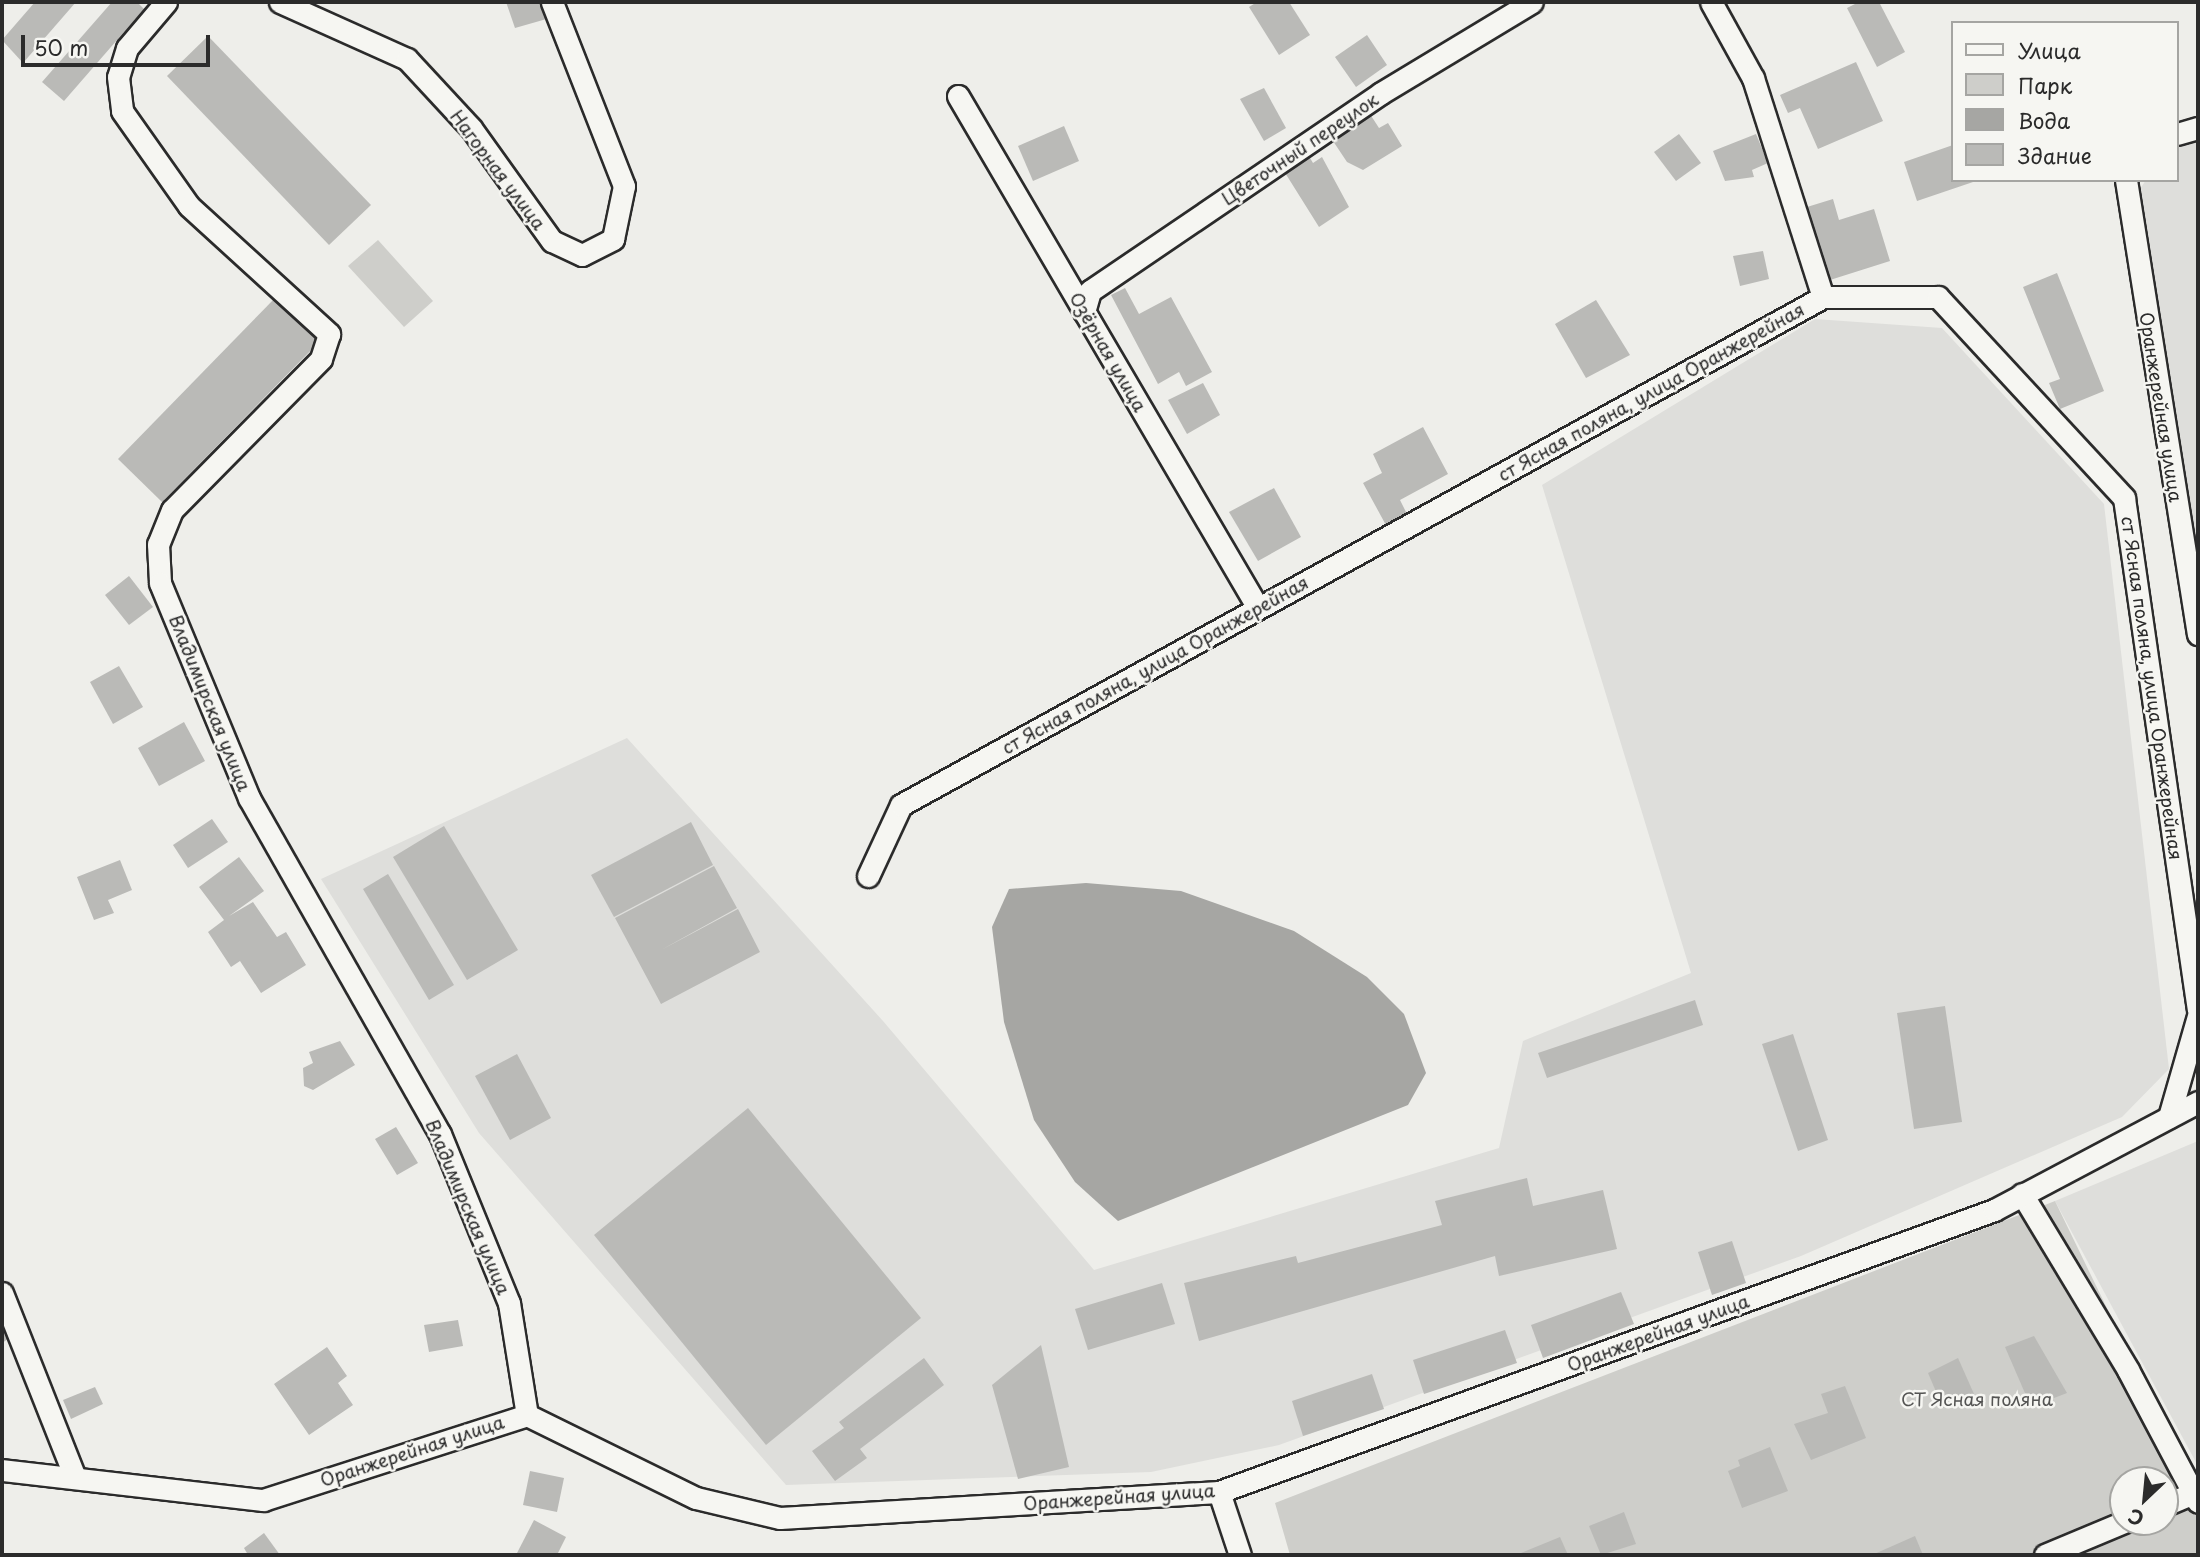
<!DOCTYPE html>
<html>
<head>
<meta charset="utf-8">
<style>
	body { margin:0 }
	#map { position:relative; width:2200px; height:1557px; overflow:hidden; background:#eeeeea; font-family:"Playpen Sans",sans-serif }
	div>[style] { position:absolute }
	.built>* { inset:0; background:#dededb }
	.green>* { inset:0; background:#cececa }
	.water>* { inset:0; background:#a6a6a3 }
	.building>* { inset:0; background:#babab7 }
	.roads { filter:drop-shadow(2px 0 #2b2b2b) drop-shadow(-2px 0 #2b2b2b) drop-shadow(0 2px #2b2b2b) drop-shadow(0 -2px #2b2b2b) }
	.minor>* { height:21px; margin:-10.5px; padding:0 10.5px; transform-origin:10.5px; border-radius:10.5px; background:#f6f6f2 }
	span { translate:-50% -50%; white-space:nowrap; text-align:center; line-height:1.15; -webkit-text-stroke:5px #f6f6f2; paint-order:stroke }
	.street-label { font-size:18px; color:#2b2b2b }
	.park-label { font-size:18px; color:#545453 }
	.frame { position:absolute; inset:0; border:4px solid #2b2b2b; pointer-events:none }
	.legend { position:absolute; left:1951px; top:21px; width:228px; height:161px; box-sizing:border-box; background:#f6f6f2; border:2px solid #a5a5a2; margin:0; padding:9px 12px; list-style:none; font-size:21px; color:#2b2b2b }
	.legend li { display:flex; align-items:center; gap:14px; height:35px }
	.legend b { width:35px; border:2px solid #a5a5a2 }
	.north { position:absolute; left:2109px; top:1466px; width:70px; height:70px; box-sizing:border-box; background:#f6f6f2; border:2px solid #a5a5a2; border-radius:50%; rotate:206deg; font-size:19px; font-weight:700; line-height:28px; text-align:center; color:#2b2b2b }
	.north::after { content:''; display:block; margin:auto; width:24px; height:32px; background:#2b2b2b; clip-path:polygon(50% 0,100% 100%,50% 72%,0 100%) }
	.scale { position:absolute; left:21px; top:35px; width:189px; height:32px; box-sizing:border-box; border:4px solid #2b2b2b; border-top:0; padding-left:9px; font-size:21px; line-height:24px; white-space:nowrap; color:#2b2b2b; -webkit-text-stroke:5px #f6f6f2; paint-order:stroke }
</style>
</head>
<body>
<div id="map">
	<div class="built">
		<i style="clip-path:polygon(2198px 142px,2198px 549px,2140px 189px,2146px 180px,2177px 180px,2177px 146px)"></i>
		<i style="clip-path:polygon(1815px 319px,1942px 328px,2104px 504px,2169px 1069px,2122px 1117px,1801px 1256px,1279px 1445px,1151px 1472px,786px 1485px,479px 1133px,321px 879px,627px 738px,883px 1021px,1094px 1270px,1499px 1148px,1523px 1041px,1691px 973px,1542px 485px)"></i>
		<i style="clip-path:polygon(2198px 1141px,2198px 1466px,2055px 1201px)"></i>
	</div>
	<div class="green">
		<i style="clip-path:polygon(378px 240px,433px 301px,404px 327px,348px 266px)"></i>
		<i style="clip-path:polygon(evenodd,2055px 1201px,2198px 1496px,2198px 1555px,1290px 1555px,1275px 1503px,2055px 1201px,2123px 1480px,2165px 1480px,2165px 1522px,2123px 1522px,2123px 1480px)"></i>
	</div>
	<div class="water">
		<i style="clip-path:polygon(1086px 883px,1181px 891px,1294px 931px,1367px 977px,1404px 1014px,1426px 1073px,1408px 1105px,1118px 1221px,1075px 1182px,1034px 1120px,1004px 1022px,992px 927px,1009px 889px)"></i>
	</div>
	<div class="building">
		<i style="clip-path:polygon(35px 2px,76px 2px,23px 63px,2px 40px)"></i>
		<i style="clip-path:polygon(112px 2px,137px 2px,144px 9px,64px 101px,42px 82px)"></i>
		<i style="clip-path:polygon(506px 2px,545px 2px,550px 18px,515px 28px)"></i>
		<i style="clip-path:polygon(1257px 2px,1289px 2px,1310px 35px,1279px 55px,1249px 7px)"></i>
		<i style="clip-path:polygon(1859px 2px,1879px 2px,1905px 52px,1877px 67px,1847px 8px)"></i>
		<i style="clip-path:polygon(1367px 35px,1387px 65px,1356px 87px,1335px 57px)"></i>
		<i style="clip-path:polygon(208px 36px,371px 205px,329px 245px,167px 76px)"></i>
		<i style="clip-path:polygon(1856px 62px,1883px 121px,1818px 149px,1800px 108px,1788px 113px,1780px 95px)"></i>
		<i style="clip-path:polygon(1264px 88px,1286px 128px,1264px 141px,1240px 99px)"></i>
		<i style="clip-path:polygon(1368px 111px,1379px 128px,1388px 123px,1402px 146px,1363px 170px,1347px 162px,1329px 135px)"></i>
		<i style="clip-path:polygon(1064px 126px,1079px 161px,1033px 181px,1018px 146px)"></i>
		<i style="clip-path:polygon(1679px 134px,1701px 163px,1676px 181px,1654px 152px)"></i>
		<i style="clip-path:polygon(1756px 134px,1768px 163px,1752px 170px,1754px 177px,1725px 181px,1713px 151px)"></i>
		<i style="clip-path:polygon(1953px 145px,1953px 180px,1976px 181px,1917px 201px,1904px 162px)"></i>
		<i style="clip-path:polygon(1307px 153px,1313px 163px,1322px 157px,1349px 207px,1319px 227px,1282px 168px)"></i>
		<i style="clip-path:polygon(1833px 199px,1839px 220px,1874px 209px,1890px 261px,1830px 280px,1807px 207px)"></i>
		<i style="clip-path:polygon(1763px 251px,1769px 279px,1740px 286px,1733px 256px)"></i>
		<i style="clip-path:polygon(2057px 273px,2104px 391px,2060px 409px,2049px 383px,2060px 379px,2023px 287px)"></i>
		<i style="clip-path:polygon(1125px 288px,1139px 314px,1171px 297px,1212px 372px,1186px 386px,1179px 372px,1158px 384px,1111px 295px)"></i>
		<i style="clip-path:polygon(276px 297px,321px 340px,162px 502px,118px 459px)"></i>
		<i style="clip-path:polygon(1596px 300px,1630px 355px,1586px 378px,1555px 324px)"></i>
		<i style="clip-path:polygon(1203px 383px,1220px 415px,1187px 434px,1168px 400px)"></i>
		<i style="clip-path:polygon(1423px 427px,1448px 474px,1400px 500px,1408px 516px,1387px 527px,1363px 483px,1382px 473px,1373px 454px)"></i>
		<i style="clip-path:polygon(1274px 488px,1301px 537px,1258px 561px,1229px 512px)"></i>
		<i style="clip-path:polygon(129px 576px,153px 607px,129px 625px,105px 595px)"></i>
		<i style="clip-path:polygon(119px 666px,143px 707px,113px 724px,90px 682px)"></i>
		<i style="clip-path:polygon(184px 722px,205px 761px,159px 786px,138px 748px)"></i>
		<i style="clip-path:polygon(212px 819px,228px 842px,188px 868px,173px 845px)"></i>
		<i style="clip-path:polygon(691px 822px,713px 865px,614px 917px,591px 875px)"></i>
		<i style="clip-path:polygon(444px 826px,518px 950px,467px 980px,393px 857px)"></i>
		<i style="clip-path:polygon(239px 857px,264px 891px,229px 916px,253px 902px,277px 937px,286px 932px,306px 965px,261px 993px,240px 961px,231px 967px,208px 932px,224px 920px,199px 887px)"></i>
		<i style="clip-path:polygon(120px 860px,132px 890px,108px 900px,114px 913px,94px 920px,77px 877px)"></i>
		<i style="clip-path:polygon(714px 866px,737px 908px,661px 950px,738px 909px,760px 952px,661px 1004px,615px 918px)"></i>
		<i style="clip-path:polygon(388px 874px,454px 985px,429px 1000px,363px 889px)"></i>
		<i style="clip-path:polygon(1695px 1000px,1703px 1025px,1547px 1078px,1538px 1053px)"></i>
		<i style="clip-path:polygon(1945px 1006px,1962px 1122px,1914px 1129px,1897px 1013px)"></i>
		<i style="clip-path:polygon(1793px 1034px,1828px 1140px,1798px 1151px,1762px 1044px)"></i>
		<i style="clip-path:polygon(340px 1041px,355px 1065px,313px 1090px,304px 1086px,303px 1068px,313px 1063px,309px 1052px)"></i>
		<i style="clip-path:polygon(517px 1054px,551px 1118px,510px 1140px,475px 1076px)"></i>
		<i style="clip-path:polygon(748px 1108px,921px 1318px,766px 1445px,594px 1235px)"></i>
		<i style="clip-path:polygon(396px 1127px,418px 1163px,397px 1175px,375px 1139px)"></i>
		<i style="clip-path:polygon(1527px 1178px,1533px 1206px,1603px 1190px,1617px 1249px,1499px 1276px,1495px 1256px,1199px 1341px,1184px 1283px,1296px 1256px,1298px 1263px,1442px 1225px,1435px 1201px)"></i>
		<i style="clip-path:polygon(1732px 1241px,1746px 1283px,1712px 1295px,1698px 1252px)"></i>
		<i style="clip-path:polygon(1162px 1283px,1175px 1324px,1088px 1350px,1075px 1309px)"></i>
		<i style="clip-path:polygon(1621px 1292px,1634px 1324px,1543px 1358px,1531px 1325px)"></i>
		<i style="clip-path:polygon(2px 1315px,14px 1335px,2px 1343px)"></i>
		<i style="clip-path:polygon(458px 1320px,463px 1346px,429px 1352px,424px 1325px)"></i>
		<i style="clip-path:polygon(1505px 1330px,1517px 1363px,1424px 1394px,1413px 1360px)"></i>
		<i style="clip-path:polygon(2034px 1336px,2067px 1393px,2031px 1407px,2005px 1347px)"></i>
		<i style="clip-path:polygon(1041px 1345px,1069px 1467px,1018px 1479px,992px 1385px)"></i>
		<i style="clip-path:polygon(327px 1347px,347px 1376px,338px 1383px,353px 1405px,309px 1435px,274px 1384px)"></i>
		<i style="clip-path:polygon(924px 1358px,944px 1385px,860px 1449px,867px 1458px,835px 1481px,812px 1451px,844px 1428px,839px 1422px)"></i>
		<i style="clip-path:polygon(1958px 1358px,1974px 1394px,1943px 1408px,1928px 1373px)"></i>
		<i style="clip-path:polygon(1372px 1374px,1384px 1409px,1303px 1436px,1292px 1401px)"></i>
		<i style="clip-path:polygon(1845px 1386px,1866px 1438px,1811px 1460px,1794px 1424px,1828px 1413px,1821px 1394px)"></i>
		<i style="clip-path:polygon(95px 1387px,103px 1404px,71px 1419px,63px 1400px)"></i>
		<i style="clip-path:polygon(1770px 1447px,1788px 1491px,1742px 1508px,1728px 1471px,1740px 1466px,1738px 1460px)"></i>
		<i style="clip-path:polygon(530px 1471px,564px 1478px,557px 1512px,523px 1505px)"></i>
		<i style="clip-path:polygon(1624px 1512px,1636px 1544px,1601px 1555px,1589px 1526px)"></i>
		<i style="clip-path:polygon(534px 1520px,566px 1537px,557px 1555px,516px 1555px)"></i>
		<i style="clip-path:polygon(264px 1533px,280px 1555px,248px 1555px,244px 1548px)"></i>
		<i style="clip-path:polygon(1915px 1536px,1923px 1555px,1872px 1555px)"></i>
		<i style="clip-path:polygon(1560px 1537px,1568px 1555px,1522px 1555px,1521px 1553px)"></i>
	</div>
	<div class="roads">
		<div class="minor">
			<i style="left:166px;top:2px;width:60px;rotate:130.3deg"></i>
			<i style="left:127px;top:48px;width:30px;rotate:107deg"></i>
			<i style="left:118px;top:77px;width:34px;rotate:83deg"></i>
			<i style="left:122px;top:111px;width:116px;rotate:54.8deg"></i>
			<i style="left:189px;top:206px;width:190px;rotate:42.4deg"></i>
			<i style="left:329px;top:334px;width:26px;rotate:108deg"></i>
			<i style="left:321px;top:359px;width:212px;rotate:134.6deg"></i>
			<i style="left:172px;top:510px;width:37px;rotate:112deg"></i>
			<i style="left:158px;top:544px;width:39px;rotate:87deg"></i>
			<i style="left:160px;top:583px;width:233px;rotate:67.5deg"></i>
			<i style="left:249px;top:798px;width:386px;rotate:60.4deg"></i>
			<i style="left:440px;top:1134px;width:183px;rotate:67.8deg"></i>
			<i style="left:509px;top:1303px;width:113px;rotate:80.9deg"></i>
			<i style="left:280px;top:2px;width:139px;rotate:24.2deg"></i>
			<i style="left:407px;top:59px;width:94px;rotate:47.2deg"></i>
			<i style="left:471px;top:128px;width:139px;rotate:54.4deg"></i>
			<i style="left:552px;top:241px;width:33px;rotate:25deg"></i>
			<i style="left:582px;top:255px;width:35px;rotate:-27deg"></i>
			<i style="left:613px;top:239px;width:54px;rotate:-78.3deg"></i>
			<i style="left:624px;top:186px;width:198px;rotate:-111.4deg"></i>
			<i style="left:1711px;top:2px;width:87px;rotate:61.1deg"></i>
			<i style="left:1753px;top:78px;width:230px;rotate:72.3deg"></i>
			<i style="left:958px;top:96px;width:593px;rotate:59.63deg"></i>
			<i style="left:2177px;top:134px;width:22px;rotate:-16deg"></i>
			<i style="left:2126px;top:180px;width:460px;rotate:81deg"></i>
			<i style="left:1084px;top:312px;width:22px;rotate:-74deg"></i>
			<i style="left:1090px;top:291px;width:352px;rotate:-34.2deg"></i>
			<i style="left:1381px;top:93px;width:176px;rotate:-31.1deg"></i>
			<i style="left:868px;top:876px;width:78px;rotate:-65.1deg"></i>
			<i style="left:901px;top:805px;width:1053px;rotate:-28.85deg"></i>
			<i style="left:1823px;top:297px;width:115px"></i>
			<i style="left:1938px;top:297px;width:274px;rotate:47.2deg"></i>
			<i style="left:2124px;top:498px;width:517px;rotate:81.78deg"></i>
			<i style="left:2169px;top:1117px;width:105px;rotate:-74deg"></i>
			<i style="left:2022px;top:1194px;width:205px;rotate:58.9deg"></i>
			<i style="left:2128px;top:1370px;width:149px;rotate:62.1deg"></i>
			<i style="left:2px;top:1293px;width:196px;rotate:68.4deg"></i>
			<i style="left:2px;top:1470px;width:263px;rotate:6.6deg"></i>
			<i style="left:263px;top:1500px;width:277px;rotate:-17.8deg"></i>
			<i style="left:527px;top:1415px;width:188px;rotate:26.2deg"></i>
			<i style="left:696px;top:1498px;width:86px;rotate:13.4deg"></i>
			<i style="left:780px;top:1518px;width:440px;rotate:-3.4deg"></i>
			<i style="left:1219px;top:1492px;width:825px;rotate:-19.99deg"></i>
			<i style="left:1994px;top:1210px;width:231px;rotate:-27.9deg"></i>
			<i style="left:1219px;top:1492px;width:66px;rotate:71.6deg"></i>
			<i style="left:2165px;top:1505px;width:34px;rotate:-23deg"></i>
			<i style="left:2045px;top:1555px;width:86px;rotate:-22.7deg"></i>
		</div>
	</div>
	<div class="street-label">
		<span style="left:1300px;top:149px;rotate:-34deg">Цветочный переулок</span>
		<span style="left:498px;top:170px;rotate:53deg">Нагорная улица</span>
		<span style="left:1108px;top:352px;rotate:60deg">Озёрная улица</span>
		<span style="left:1651px;top:392px;rotate:-29deg">ст Ясная поляна, улица Оранжерейная</span>
		<span style="left:2161px;top:407px;rotate:81deg">Оранжерейная улица</span>
		<span style="left:1155px;top:665px;rotate:-29deg">ст Ясная поляна, улица Оранжерейная</span>
		<span style="left:2152px;top:688px;rotate:82deg">ст Ясная поляна, улица Оранжерейная</span>
		<span style="left:210px;top:703px;rotate:68deg">Владимирская улица</span>
		<span style="left:468px;top:1207px;rotate:67deg">Владимирская улица</span>
		<span style="left:1658px;top:1333px;rotate:-20deg">Оранжерейная улица</span>
		<span style="left:412px;top:1451px;rotate:-18deg">Оранжерейная улица</span>
		<span style="left:1119px;top:1497px;rotate:-4deg">Оранжерейная улица</span>
	</div>
	<div class="park-label">
		<span style="left:1977px;top:1399px">СТ Ясная поляна</span>
	</div>
	<div class="frame"></div>
	<ul class="legend">
	<li><b style="height:9px;background:#f6f6f2"></b>Улица</li>
	<li><b style="height:19px;background:#cececa"></b>Парк</li>
	<li><b style="height:19px;background:#a6a6a3"></b>Вода</li>
	<li><b style="height:19px;background:#babab7"></b>Здание</li>
	</ul>
	<div class="north">С</div>
	<div class="scale">50 m</div>
</div>
</body>
</html>
